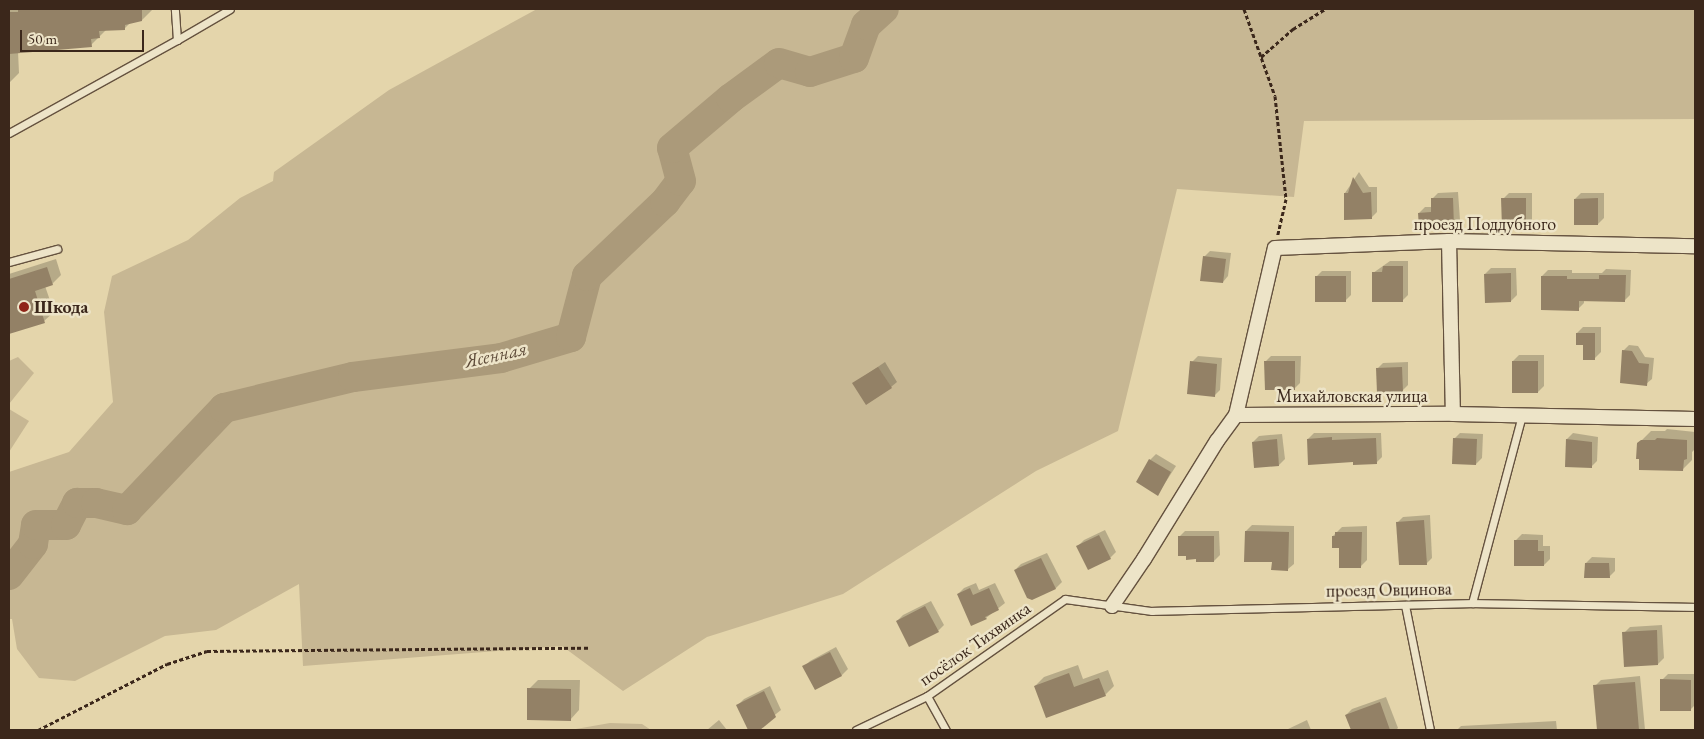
<!DOCTYPE html>
<html>
<head>
<meta charset="utf-8">
<style>
	body { margin:0 }
	#map { position:relative; width:1704px; height:739px; overflow:hidden; background:#e4d5ab; font-family:"EB Garamond",serif }
	div>[style] { position:absolute }
	.green>* { inset:0; background:#c7b793 }
	.shadow>* { inset:0; background:#0003 }
	.river>* { height:30px; margin:-15px; padding:0 15px; transform-origin:15px; border-radius:15px; background:#ab9a7a }
	.building>* { inset:0; background:#938166 }
	.path>* { height:3px; margin-top:-1.5px; transform-origin:0; background:repeating-linear-gradient(90deg,#3b271b 0 4px,transparent 0 6.5px) }
	.roads { filter:drop-shadow(1px 0 #65523f) drop-shadow(-1px 0 #65523f) drop-shadow(0 1px #65523f) drop-shadow(0 -1px #65523f) }
	.service>* { height:7px; margin:-3.5px; padding:0 3.5px; transform-origin:3.5px; border-radius:3.5px; background:#ede4c8 }
	.minor>* { height:14px; margin:-7px; padding:0 7px; transform-origin:7px; border-radius:7px; background:#ede4c8 }
	.dots>* { width:14px; height:14px; translate:-50% -50%; box-sizing:border-box; border:2px solid #ede4c8; border-radius:50% }
	span { translate:-50% -50%; white-space:nowrap; text-align:center; line-height:1.15; -webkit-text-stroke:5px #ede4c8; paint-order:stroke }
	.street-label { font-size:18px; color:#3b271b }
	.poi-label { font-size:18px; color:#3b271b; font-weight:700 }
	.left { translate:0 -50%; text-align:left }
	.water-label { font-size:19px; color:#5d4a38; font-style:italic }
	.frame { position:absolute; inset:0; border:10px solid #3b271b; pointer-events:none }
	.scale { position:absolute; left:20px; top:30px; width:124px; height:22px; box-sizing:border-box; border:2px solid #3b271b; border-top:0; padding-left:6px; font-size:15px; line-height:18px; white-space:nowrap; color:#3b271b; -webkit-text-stroke:4px #ede4c8; paint-order:stroke }
</style>
</head>
<body>
<div id="map">
	<div class="green">
		<i style="clip-path:polygon(537px 9px,1695px 9px,1695px 119px,1304px 121px,1294px 197px,1177px 189px,1118px 431px,1036px 471px,843px 594px,707px 637px,623px 691px,562px 646px,303px 666px,299px 584px,216px 630px,165px 636px,75px 681px,39px 678px,17px 649px,12px 619px,9px 619px,9px 472px,69px 452px,113px 402px,104px 312px,112px 276px,188px 240px,240px 198px,273px 181px,274px 172px,389px 90px)"></i>
		<i style="clip-path:polygon(18px 357px,34px 373px,9px 404px,9px 361px)"></i>
		<i style="clip-path:polygon(9px 409px,29px 421px,9px 452px)"></i>
		<i style="clip-path:polygon(610px 723px,642px 724px,651px 730px,570px 730px)"></i>
	</div>
	<div class="shadow">
		<i style="clip-path:polygon(9px 9px,153px 9px,142px 20px,131px 22px,125px 28px,107px 29px,91px 45px,18px 51px,19px 73px,9px 83px)"></i>
		<i style="clip-path:polygon(1359px 172px,1369px 187px,1377px 187px,1377px 212px,1371px 218px,1345px 193px)"></i>
		<i style="clip-path:polygon(1458px 192px,1460px 220px,1454px 226px,1419px 213px,1425px 207px,1432px 207px,1432px 199px,1438px 193px)"></i>
		<i style="clip-path:polygon(1509px 193px,1532px 193px,1532px 220px,1526px 226px,1503px 199px)"></i>
		<i style="clip-path:polygon(1581px 193px,1604px 193px,1604px 218px,1598px 224px,1575px 199px)"></i>
		<i style="clip-path:polygon(1210px 251px,1231px 253px,1228px 276px,1223px 282px,1204px 257px)"></i>
		<i style="clip-path:polygon(56px 259px,61px 275px,52px 284px,45px 286px,54px 312px,44px 321px,9px 333px,9px 274px)"></i>
		<i style="clip-path:polygon(1390px 261px,1408px 261px,1408px 295px,1402px 301px,1373px 273px)"></i>
		<i style="clip-path:polygon(1491px 268px,1516px 268px,1517px 295px,1511px 301px,1485px 274px)"></i>
		<i style="clip-path:polygon(1606px 269px,1631px 270px,1630px 295px,1624px 301px,1584px 300px,1584px 303px,1578px 309px,1542px 276px,1548px 270px,1572px 270px,1572px 273px,1602px 273px)"></i>
		<i style="clip-path:polygon(1322px 271px,1351px 271px,1351px 295px,1345px 301px,1316px 277px)"></i>
		<i style="clip-path:polygon(1583px 327px,1601px 327px,1601px 352px,1595px 358px,1577px 333px)"></i>
		<i style="clip-path:polygon(1629px 345px,1638px 346px,1645px 357px,1654px 358px,1652px 379px,1646px 384px,1623px 351px)"></i>
		<i style="clip-path:polygon(1519px 355px,1544px 355px,1544px 386px,1538px 392px,1513px 361px)"></i>
		<i style="clip-path:polygon(1198px 356px,1222px 358px,1220px 390px,1214px 396px,1192px 362px)"></i>
		<i style="clip-path:polygon(1271px 356px,1301px 356px,1300px 383px,1294px 389px,1265px 362px)"></i>
		<i style="clip-path:polygon(885px 362px,897px 382px,891px 387px,854px 383px)"></i>
		<i style="clip-path:polygon(1408px 362px,1408px 385px,1402px 391px,1377px 369px,1383px 363px)"></i>
		<i style="clip-path:polygon(1667px 429px,1695px 432px,1695px 449px,1692px 452px,1692px 460px,1683px 469px,1638px 444px,1651px 431px,1665px 431px)"></i>
		<i style="clip-path:polygon(1314px 433px,1381px 433px,1382px 457px,1376px 463px,1354px 461px,1308px 439px)"></i>
		<i style="clip-path:polygon(1460px 433px,1483px 434px,1482px 458px,1476px 464px,1454px 439px)"></i>
		<i style="clip-path:polygon(1573px 433px,1598px 437px,1597px 461px,1591px 467px,1566px 466px,1567px 439px)"></i>
		<i style="clip-path:polygon(1282px 434px,1285px 459px,1279px 465px,1253px 442px,1259px 436px)"></i>
		<i style="clip-path:polygon(1156px 454px,1176px 466px,1158px 494px,1150px 460px)"></i>
		<i style="clip-path:polygon(1430px 515px,1432px 558px,1426px 564px,1397px 523px,1403px 517px)"></i>
		<i style="clip-path:polygon(1252px 525px,1294px 526px,1294px 564px,1288px 569px,1273px 561px,1246px 531px)"></i>
		<i style="clip-path:polygon(1367px 526px,1367px 560px,1361px 566px,1340px 547px,1333px 536px,1342px 527px)"></i>
		<i style="clip-path:polygon(1105px 530px,1116px 552px,1110px 558px,1078px 546px,1084px 540px)"></i>
		<i style="clip-path:polygon(1185px 531px,1219px 531px,1220px 555px,1214px 561px,1179px 537px)"></i>
		<i style="clip-path:polygon(1522px 534px,1543px 535px,1543px 546px,1550px 546px,1550px 559px,1544px 565px,1516px 540px)"></i>
		<i style="clip-path:polygon(1047px 553px,1062px 582px,1056px 588px,1032px 599px,1015px 570px,1021px 564px)"></i>
		<i style="clip-path:polygon(1592px 557px,1615px 558px,1615px 571px,1609px 577px,1586px 563px)"></i>
		<i style="clip-path:polygon(976px 583px,979px 590px,995px 583px,1005px 603px,986px 618px,958px 594px,964px 588px)"></i>
		<i style="clip-path:polygon(931px 601px,944px 625px,938px 631px,897px 621px,903px 615px)"></i>
		<i style="clip-path:polygon(1662px 625px,1664px 658px,1658px 664px,1624px 633px,1630px 627px)"></i>
		<i style="clip-path:polygon(836px 647px,848px 669px,842px 675px,815px 689px,804px 667px,810px 661px)"></i>
		<i style="clip-path:polygon(1078px 665px,1083px 679px,1108px 670px,1114px 686px,1105px 695px,1035px 686px,1044px 677px)"></i>
		<i style="clip-path:polygon(1668px 674px,1695px 674px,1695px 705px,1690px 710px,1662px 680px)"></i>
		<i style="clip-path:polygon(1640px 676px,1645px 730px,1599px 730px,1595px 686px,1601px 680px)"></i>
		<i style="clip-path:polygon(538px 680px,580px 680px,579px 710px,570px 720px,529px 689px)"></i>
		<i style="clip-path:polygon(770px 686px,781px 710px,756px 730px,738px 705px,744px 699px)"></i>
		<i style="clip-path:polygon(1386px 697px,1398px 728px,1396px 730px,1352px 730px,1346px 715px,1352px 709px)"></i>
		<i style="clip-path:polygon(719px 720px,727px 730px,707px 730px)"></i>
		<i style="clip-path:polygon(1307px 720px,1311px 730px,1286px 730px)"></i>
		<i style="clip-path:polygon(1556px 721px,1557px 730px,1457px 730px,1461px 726px)"></i>
	</div>
	<div class="river">
		<i style="left:9px;top:575px;width:39px;rotate:-52deg"></i>
		<i style="left:33px;top:544px;width:19px;rotate:-81deg"></i>
		<i style="left:36px;top:525px;width:30px"></i>
		<i style="left:66px;top:525px;width:25px;rotate:-63deg"></i>
		<i style="left:77px;top:503px;width:19px"></i>
		<i style="left:96px;top:503px;width:32px;rotate:13deg"></i>
		<i style="left:127px;top:510px;width:141px;rotate:-46.4deg"></i>
		<i style="left:224px;top:408px;width:133px;rotate:-13.5deg"></i>
		<i style="left:353px;top:377px;width:149px;rotate:-7.3deg"></i>
		<i style="left:501px;top:358px;width:73px;rotate:-16.7deg"></i>
		<i style="left:571px;top:337px;width:63px;rotate:-75.3deg"></i>
		<i style="left:587px;top:276px;width:108px;rotate:-43.5deg"></i>
		<i style="left:665px;top:202px;width:26px;rotate:-53deg"></i>
		<i style="left:681px;top:181px;width:34px;rotate:-105deg"></i>
		<i style="left:672px;top:148px;width:77px;rotate:-40.3deg"></i>
		<i style="left:731px;top:98px;width:59px;rotate:-36.1deg"></i>
		<i style="left:779px;top:63px;width:32px;rotate:16deg"></i>
		<i style="left:810px;top:72px;width:46px;rotate:-17.7deg"></i>
		<i style="left:854px;top:58px;width:35px;rotate:-70deg"></i>
		<i style="left:866px;top:25px;width:24px;rotate:-42deg"></i>
	</div>
	<div class="building">
		<i style="clip-path:polygon(18px 9px,142px 9px,142px 21px,125px 25px,125px 30px,99px 31px,100px 38px,91px 39px,92px 47px,9px 54px,9px 12px,18px 12px)"></i>
		<i style="clip-path:polygon(1353px 177px,1363px 193px,1371px 192px,1372px 219px,1344px 220px,1344px 193px,1348px 193px)"></i>
		<i style="clip-path:polygon(1431px 198px,1453px 198px,1454px 227px,1419px 228px,1418px 213px,1431px 212px)"></i>
		<i style="clip-path:polygon(1501px 198px,1526px 198px,1526px 227px,1502px 227px)"></i>
		<i style="clip-path:polygon(1598px 198px,1598px 225px,1574px 225px,1574px 199px)"></i>
		<i style="clip-path:polygon(1203px 256px,1226px 259px,1223px 283px,1200px 281px)"></i>
		<i style="clip-path:polygon(1383px 266px,1403px 266px,1403px 302px,1372px 302px,1372px 272px,1382px 272px)"></i>
		<i style="clip-path:polygon(47px 267px,53px 285px,35px 291px,45px 323px,9px 334px,9px 279px)"></i>
		<i style="clip-path:polygon(1511px 273px,1511px 302px,1485px 303px,1484px 274px)"></i>
		<i style="clip-path:polygon(1599px 275px,1626px 275px,1625px 302px,1579px 301px,1579px 311px,1541px 310px,1541px 276px,1567px 276px,1567px 279px,1599px 279px)"></i>
		<i style="clip-path:polygon(1315px 276px,1346px 276px,1346px 302px,1315px 302px)"></i>
		<i style="clip-path:polygon(1576px 333px,1595px 333px,1595px 360px,1583px 360px,1583px 345px,1576px 345px)"></i>
		<i style="clip-path:polygon(1622px 350px,1632px 351px,1639px 363px,1649px 364px,1647px 386px,1620px 383px)"></i>
		<i style="clip-path:polygon(1190px 361px,1217px 364px,1215px 397px,1187px 394px)"></i>
		<i style="clip-path:polygon(1264px 361px,1295px 361px,1295px 390px,1265px 390px)"></i>
		<i style="clip-path:polygon(1512px 361px,1538px 361px,1538px 393px,1512px 393px)"></i>
		<i style="clip-path:polygon(878px 367px,892px 388px,866px 405px,852px 383px)"></i>
		<i style="clip-path:polygon(1402px 367px,1403px 392px,1377px 393px,1376px 368px)"></i>
		<i style="clip-path:polygon(1332px 437px,1332px 440px,1376px 438px,1377px 464px,1353px 465px,1353px 462px,1308px 465px,1307px 439px)"></i>
		<i style="clip-path:polygon(1453px 438px,1477px 439px,1476px 465px,1452px 464px)"></i>
		<i style="clip-path:polygon(1657px 438px,1687px 440px,1687px 459px,1684px 460px,1683px 471px,1639px 470px,1639px 459px,1636px 459px,1637px 443px,1641px 440px,1655px 440px)"></i>
		<i style="clip-path:polygon(1277px 439px,1279px 466px,1254px 468px,1252px 442px)"></i>
		<i style="clip-path:polygon(1566px 439px,1592px 442px,1592px 468px,1565px 467px)"></i>
		<i style="clip-path:polygon(1149px 459px,1171px 472px,1158px 496px,1136px 482px)"></i>
		<i style="clip-path:polygon(1424px 520px,1427px 565px,1399px 565px,1396px 522px)"></i>
		<i style="clip-path:polygon(1245px 531px,1289px 532px,1288px 571px,1271px 570px,1272px 562px,1244px 562px)"></i>
		<i style="clip-path:polygon(1335px 532px,1362px 532px,1361px 568px,1339px 568px,1339px 548px,1332px 548px,1332px 536px,1335px 536px)"></i>
		<i style="clip-path:polygon(1099px 535px,1111px 559px,1088px 570px,1076px 546px)"></i>
		<i style="clip-path:polygon(1178px 536px,1214px 536px,1214px 562px,1196px 562px,1196px 559px,1186px 560px,1186px 556px,1178px 556px)"></i>
		<i style="clip-path:polygon(1514px 540px,1538px 540px,1538px 551px,1544px 551px,1544px 566px,1514px 566px)"></i>
		<i style="clip-path:polygon(1041px 558px,1056px 589px,1032px 600px,1027px 598px,1014px 570px)"></i>
		<i style="clip-path:polygon(1585px 563px,1609px 563px,1610px 578px,1584px 578px)"></i>
		<i style="clip-path:polygon(970px 588px,973px 595px,989px 588px,999px 610px,985px 617px,987px 619px,971px 626px,957px 594px)"></i>
		<i style="clip-path:polygon(925px 606px,939px 632px,909px 647px,896px 621px)"></i>
		<i style="clip-path:polygon(1657px 630px,1658px 665px,1624px 667px,1622px 632px)"></i>
		<i style="clip-path:polygon(830px 652px,842px 676px,815px 690px,802px 666px)"></i>
		<i style="clip-path:polygon(1069px 673px,1074px 687px,1099px 678px,1106px 696px,1046px 718px,1034px 686px)"></i>
		<i style="clip-path:polygon(1660px 679px,1691px 680px,1691px 711px,1660px 711px)"></i>
		<i style="clip-path:polygon(1635px 682px,1639px 730px,1597px 730px,1593px 685px)"></i>
		<i style="clip-path:polygon(527px 688px,571px 689px,571px 721px,527px 720px)"></i>
		<i style="clip-path:polygon(764px 691px,776px 717px,760px 730px,748px 730px,736px 705px)"></i>
		<i style="clip-path:polygon(1380px 702px,1390px 730px,1351px 730px,1345px 715px)"></i>
	</div>
	<div class="path">
		<i style="left:1244px;top:9px;width:92px;rotate:70.4deg"></i>
		<i style="left:1275px;top:96px;width:104px;rotate:83.9deg"></i>
		<i style="left:1286px;top:199px;width:37px;rotate:103deg"></i>
		<i style="left:1261px;top:57px;width:43px;rotate:-41.2deg"></i>
		<i style="left:1293px;top:29px;width:38px;rotate:-32deg"></i>
		<i style="left:38px;top:730px;width:145px;rotate:-27.1deg"></i>
		<i style="left:167px;top:664px;width:42px;rotate:-18deg"></i>
		<i style="left:207px;top:651px;width:381px;rotate:-0.5deg"></i>
	</div>
	<div class="roads">
		<div class="service">
			<i style="left:177px;top:40px;width:61px;rotate:-30.3deg"></i>
			<i style="left:9px;top:133px;width:192px;rotate:-29deg"></i>
			<i style="left:177px;top:40px;width:31px;rotate:-94deg"></i>
			<i style="left:9px;top:262px;width:50px;rotate:-15.2deg"></i>
			<i style="left:1472px;top:603px;width:223px;rotate:1deg"></i>
			<i style="left:1405px;top:605px;width:127px;rotate:78.7deg"></i>
			<i style="left:927px;top:696px;width:39px;rotate:61deg"></i>
			<i style="left:856px;top:730px;width:79px;rotate:-25.6deg"></i>
			<i style="left:927px;top:696px;width:169px;rotate:-35.1deg"></i>
			<i style="left:1065px;top:599px;width:88px;rotate:7.9deg"></i>
			<i style="left:1152px;top:611px;width:320px;rotate:-1.4deg"></i>
			<i style="left:1472px;top:603px;width:195px;rotate:-75.1deg"></i>
		</div>
		<div class="minor">
			<i style="left:1449px;top:241px;width:173px;rotate:88.7deg"></i>
			<i style="left:1236px;top:415px;width:171px;rotate:-76.9deg"></i>
			<i style="left:1275px;top:248px;width:174px;rotate:-2.3deg"></i>
			<i style="left:1449px;top:241px;width:246px;rotate:1.2deg"></i>
			<i style="left:1112px;top:606px;width:57px;rotate:-55.8deg"></i>
			<i style="left:1144px;top:559px;width:139px;rotate:-58.3deg"></i>
			<i style="left:1217px;top:441px;width:32px;rotate:-54deg"></i>
			<i style="left:1236px;top:415px;width:217px;rotate:-0.3deg"></i>
			<i style="left:1453px;top:414px;width:242px;rotate:1.2deg"></i>
		</div>
	</div>
	<div class="dots">
		<i style="left:24px;top:307px;background:#8f2418"></i>
	</div>
	<div class="street-label">
		<span style="left:1485px;top:224px">проезд Поддубного</span>
		<span style="left:1352px;top:396px">Михайловская улица</span>
		<span style="left:1389px;top:590px;rotate:-1deg">проезд Овцинова</span>
		<span style="left:975px;top:644px;rotate:-35deg">посёлок Тихвинка</span>
	</div>
	<div class="poi-label">
		<span class="left" style="left:34px;top:307px">Шкода</span>
	</div>
	<div class="water-label">
		<span style="left:496px;top:355px;rotate:-12deg">Ясенная</span>
	</div>
	<div class="frame"></div>
	<div class="scale">50 m</div>
</div>
</body>
</html>
